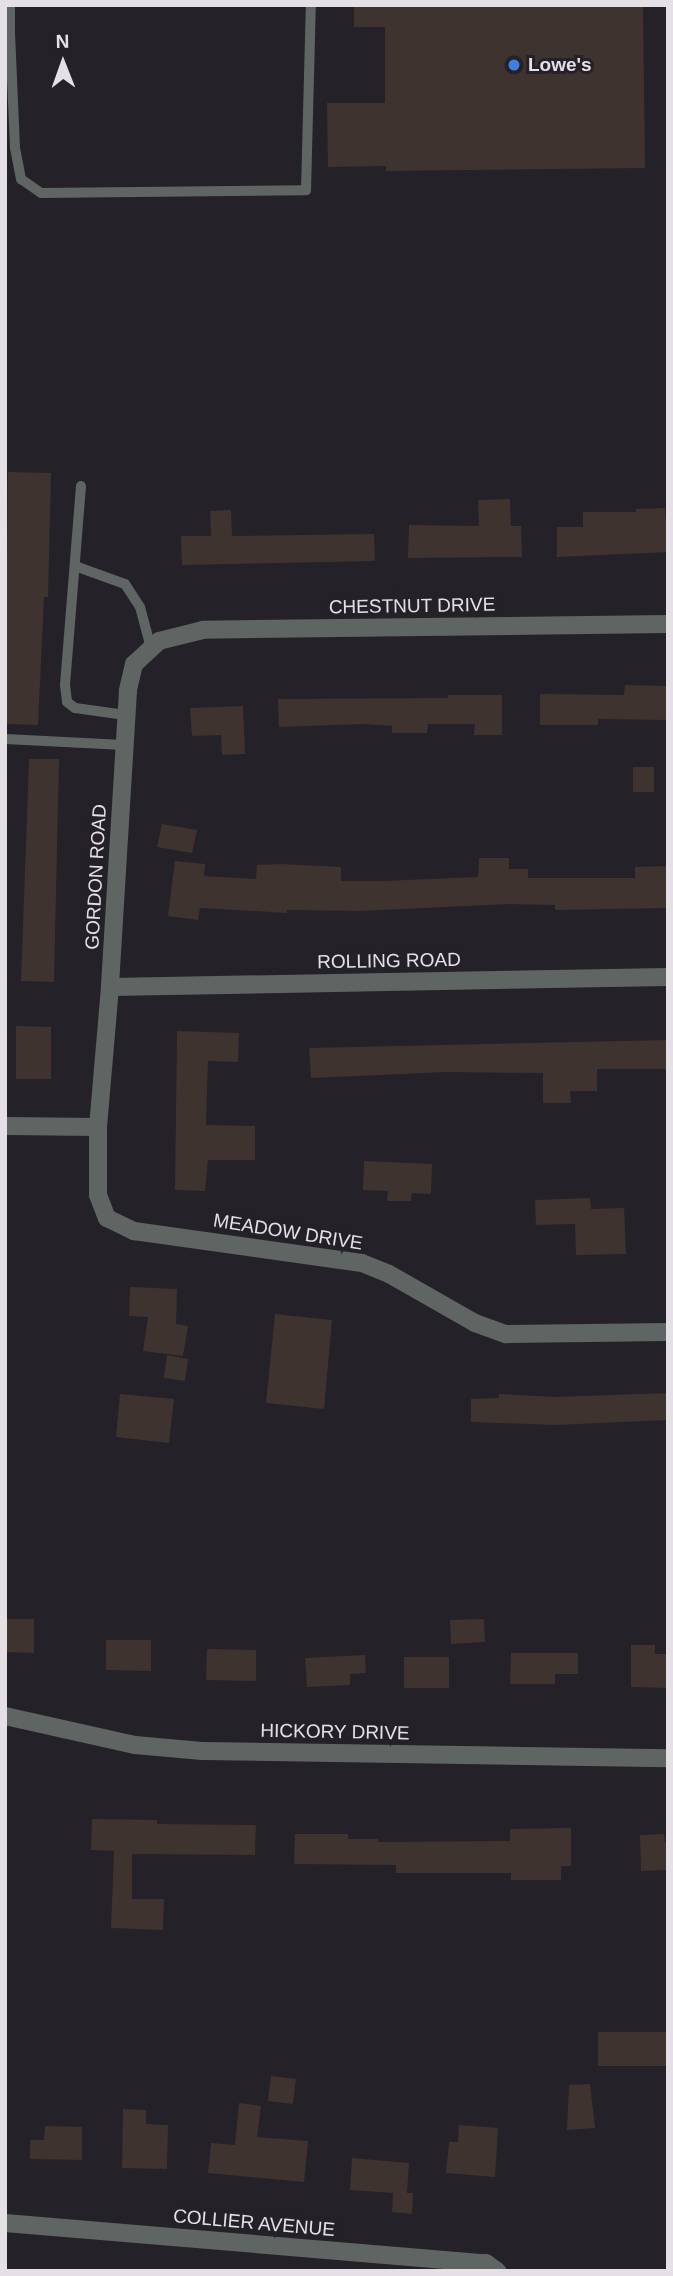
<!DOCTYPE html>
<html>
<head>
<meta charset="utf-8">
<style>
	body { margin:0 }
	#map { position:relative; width:673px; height:2276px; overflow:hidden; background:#252129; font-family:Arial,sans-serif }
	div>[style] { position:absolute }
	.building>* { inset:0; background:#3e332f }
	.service>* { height:10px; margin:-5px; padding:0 5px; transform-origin:5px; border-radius:5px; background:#5f6563 }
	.minor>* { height:18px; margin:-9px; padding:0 9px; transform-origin:9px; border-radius:9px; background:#5f6563 }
	.dots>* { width:19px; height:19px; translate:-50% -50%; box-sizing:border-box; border:4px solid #252129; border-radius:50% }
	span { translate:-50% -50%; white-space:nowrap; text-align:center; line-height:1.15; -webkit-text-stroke:6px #252129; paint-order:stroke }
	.poi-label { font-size:19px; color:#e4e0e6; font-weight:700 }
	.left { translate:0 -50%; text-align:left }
	.street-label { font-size:19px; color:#e4e0e6 }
	.frame { position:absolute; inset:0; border:7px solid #e4e0e6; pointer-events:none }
	.north { position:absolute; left:28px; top:28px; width:70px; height:70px; -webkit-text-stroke:5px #252129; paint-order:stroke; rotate:359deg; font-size:19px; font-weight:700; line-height:28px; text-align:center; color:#e4e0e6 }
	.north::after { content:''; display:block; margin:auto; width:24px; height:32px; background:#e4e0e6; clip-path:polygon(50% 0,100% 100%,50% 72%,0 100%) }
</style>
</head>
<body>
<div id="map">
	<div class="building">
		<i style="clip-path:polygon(354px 5px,643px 5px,645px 168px,386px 171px,386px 166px,328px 167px,327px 103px,385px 103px,385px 27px,354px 27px)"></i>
		<i style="clip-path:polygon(8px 472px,51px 473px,48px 597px,44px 597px,38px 725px,5px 724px)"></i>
		<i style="clip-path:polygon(510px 499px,511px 526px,521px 526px,522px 557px,408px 558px,409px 525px,479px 526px,478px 500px)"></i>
		<i style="clip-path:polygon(665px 508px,668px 552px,557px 557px,557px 527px,583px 527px,583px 512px,636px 512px,636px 509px)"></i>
		<i style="clip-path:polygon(231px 510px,232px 536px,374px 534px,375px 561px,182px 565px,181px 536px,211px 536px,210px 511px)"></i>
		<i style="clip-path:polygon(625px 685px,668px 686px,668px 720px,598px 719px,598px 725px,540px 725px,540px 694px,624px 695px)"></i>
		<i style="clip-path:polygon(448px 695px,502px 695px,502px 735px,474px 735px,475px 724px,428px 724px,427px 733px,392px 733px,392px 726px,363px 724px,279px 727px,278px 699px,448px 698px)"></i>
		<i style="clip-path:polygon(243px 706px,245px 754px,222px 755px,221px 735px,192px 736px,190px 708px)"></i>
		<i style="clip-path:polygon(29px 759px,59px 759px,54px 982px,21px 981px)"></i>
		<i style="clip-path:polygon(633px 767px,654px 767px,654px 792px,633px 792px)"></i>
		<i style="clip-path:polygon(162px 824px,197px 830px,192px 853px,157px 847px)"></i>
		<i style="clip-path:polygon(479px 858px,509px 858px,509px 869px,528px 869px,528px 878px,635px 878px,635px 867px,668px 866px,668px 908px,555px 910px,555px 905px,508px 904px,360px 911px,287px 910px,287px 913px,200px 908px,198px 920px,168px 916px,175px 861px,205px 864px,204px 876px,256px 879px,257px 865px,281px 864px,341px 867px,341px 881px,383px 881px,478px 877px)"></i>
		<i style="clip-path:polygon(16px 1026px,51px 1027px,51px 1079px,16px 1079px)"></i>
		<i style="clip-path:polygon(177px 1031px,239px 1033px,238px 1062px,208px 1061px,206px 1125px,255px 1126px,255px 1160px,208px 1160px,205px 1191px,175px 1190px)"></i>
		<i style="clip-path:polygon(668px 1040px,668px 1069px,597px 1069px,597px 1091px,570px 1091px,571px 1103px,543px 1103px,543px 1073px,447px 1072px,311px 1078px,309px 1048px)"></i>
		<i style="clip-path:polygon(364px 1161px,432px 1164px,431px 1194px,412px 1193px,411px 1201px,387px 1201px,388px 1191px,363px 1190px)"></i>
		<i style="clip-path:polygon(590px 1198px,591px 1209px,624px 1208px,626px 1254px,576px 1255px,575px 1224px,536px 1225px,535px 1200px)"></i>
		<i style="clip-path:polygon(130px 1287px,177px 1289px,176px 1324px,188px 1326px,183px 1356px,143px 1351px,148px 1317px,129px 1316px)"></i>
		<i style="clip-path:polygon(275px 1314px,332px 1320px,324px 1409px,266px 1403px)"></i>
		<i style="clip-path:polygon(167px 1355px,188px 1359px,185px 1381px,164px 1378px)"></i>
		<i style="clip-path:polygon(668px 1393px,668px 1420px,555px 1425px,471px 1422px,471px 1399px,499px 1398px,499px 1394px,555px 1397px)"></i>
		<i style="clip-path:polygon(120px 1394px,174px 1399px,169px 1443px,116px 1437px)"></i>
		<i style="clip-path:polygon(5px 1619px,34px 1619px,34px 1653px,5px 1652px)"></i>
		<i style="clip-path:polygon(484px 1619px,485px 1642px,451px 1644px,450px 1620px)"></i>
		<i style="clip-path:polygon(106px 1640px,151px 1640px,151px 1671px,106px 1670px)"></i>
		<i style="clip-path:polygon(631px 1645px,655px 1645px,655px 1654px,668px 1654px,668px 1688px,631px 1687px)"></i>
		<i style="clip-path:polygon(207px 1649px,256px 1650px,256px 1681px,206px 1680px)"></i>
		<i style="clip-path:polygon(511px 1653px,578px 1653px,578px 1674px,555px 1674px,555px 1684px,510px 1684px)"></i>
		<i style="clip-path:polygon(365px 1655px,366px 1673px,350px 1674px,350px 1685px,307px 1687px,305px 1658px)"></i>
		<i style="clip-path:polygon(404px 1657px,449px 1657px,449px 1688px,404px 1688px)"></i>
		<i style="clip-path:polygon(92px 1819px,157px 1820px,157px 1824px,256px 1825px,255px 1855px,132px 1854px,132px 1899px,164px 1899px,163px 1930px,111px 1928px,114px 1851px,91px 1850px)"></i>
		<i style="clip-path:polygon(571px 1828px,571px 1866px,561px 1866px,561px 1880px,511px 1880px,511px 1873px,396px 1873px,396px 1865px,294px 1864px,295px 1834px,348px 1834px,348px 1839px,378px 1839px,378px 1842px,510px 1841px,510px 1829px)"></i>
		<i style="clip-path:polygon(664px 1834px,665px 1843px,668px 1843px,668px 1870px,641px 1871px,640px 1835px)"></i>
		<i style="clip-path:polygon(598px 2032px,668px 2032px,668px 2066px,598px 2066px)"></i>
		<i style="clip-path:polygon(271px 2076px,296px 2079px,293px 2104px,268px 2101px)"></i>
		<i style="clip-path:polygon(590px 2084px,595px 2128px,567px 2130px,569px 2085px)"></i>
		<i style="clip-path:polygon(239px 2103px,261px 2106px,257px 2137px,308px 2141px,304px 2182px,208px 2173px,211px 2143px,235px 2145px)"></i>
		<i style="clip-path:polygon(123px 2109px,146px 2110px,146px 2124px,168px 2125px,167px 2169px,122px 2168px)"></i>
		<i style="clip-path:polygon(459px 2125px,498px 2128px,495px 2177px,446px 2173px,449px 2142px,458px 2142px)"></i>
		<i style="clip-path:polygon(45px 2126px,82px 2127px,82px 2160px,30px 2159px,30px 2140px,44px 2140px)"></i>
		<i style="clip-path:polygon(352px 2158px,409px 2163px,407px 2193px,413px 2193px,412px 2214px,392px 2212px,393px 2193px,350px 2190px)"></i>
	</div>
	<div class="service">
		<i style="left:5px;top:33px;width:5px"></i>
		<i style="left:10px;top:33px;width:115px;rotate:87.5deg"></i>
		<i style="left:15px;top:148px;width:32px;rotate:79deg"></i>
		<i style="left:21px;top:179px;width:24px;rotate:35deg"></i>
		<i style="left:41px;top:193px;width:265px;rotate:-0.6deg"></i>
		<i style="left:306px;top:190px;width:185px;rotate:-88.5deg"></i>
		<i style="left:10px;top:33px;width:28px;rotate:-90deg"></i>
		<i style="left:81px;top:486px;width:200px;rotate:94.6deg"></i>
		<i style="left:65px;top:685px;width:17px;rotate:83deg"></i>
		<i style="left:67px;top:702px;width:10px;rotate:37deg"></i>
		<i style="left:75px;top:708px;width:51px;rotate:7.8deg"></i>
		<i style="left:75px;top:566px;width:53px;rotate:19.8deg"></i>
		<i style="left:125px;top:584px;width:27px;rotate:57deg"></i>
		<i style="left:140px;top:607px;width:42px;rotate:75deg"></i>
		<i style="left:5px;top:739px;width:119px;rotate:2.9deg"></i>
	</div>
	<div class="minor">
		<i style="left:668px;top:624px;width:465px;rotate:179.3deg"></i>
		<i style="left:203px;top:630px;width:45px;rotate:166deg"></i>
		<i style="left:159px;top:641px;width:34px;rotate:137deg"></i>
		<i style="left:134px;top:664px;width:28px;rotate:103deg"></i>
		<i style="left:128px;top:691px;width:297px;rotate:93.5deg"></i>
		<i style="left:110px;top:987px;width:141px;rotate:94.9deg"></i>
		<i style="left:98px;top:1127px;width:68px;rotate:90deg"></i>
		<i style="left:98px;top:1195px;width:25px;rotate:69deg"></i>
		<i style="left:107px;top:1218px;width:30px;rotate:26deg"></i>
		<i style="left:134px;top:1231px;width:230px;rotate:8deg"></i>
		<i style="left:362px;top:1263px;width:29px;rotate:22deg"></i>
		<i style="left:389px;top:1274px;width:99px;rotate:29.7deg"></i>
		<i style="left:475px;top:1323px;width:33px;rotate:20deg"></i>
		<i style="left:506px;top:1334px;width:162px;rotate:-0.7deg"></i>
		<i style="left:110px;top:987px;width:558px;rotate:-1.03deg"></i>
		<i style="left:5px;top:1126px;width:93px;rotate:0.6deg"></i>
		<i style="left:5px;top:1716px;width:133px;rotate:12.6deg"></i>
		<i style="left:135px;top:1745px;width:67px;rotate:5.1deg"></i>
		<i style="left:202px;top:1751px;width:466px;rotate:0.9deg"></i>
		<i style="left:5px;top:2223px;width:483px;rotate:4.8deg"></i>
		<i style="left:486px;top:2263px;width:14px;rotate:36deg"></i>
	</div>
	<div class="dots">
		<i style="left:514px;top:65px;background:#3f7fe0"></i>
	</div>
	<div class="poi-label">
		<span class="left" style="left:528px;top:65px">Lowe's</span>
	</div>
	<div class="street-label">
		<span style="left:412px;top:606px;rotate:-1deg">CHESTNUT DRIVE</span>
		<span style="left:96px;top:877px;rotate:-87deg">GORDON ROAD</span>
		<span style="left:389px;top:961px;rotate:-1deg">ROLLING ROAD</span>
		<span style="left:288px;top:1232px;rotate:9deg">MEADOW DRIVE</span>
		<span style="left:335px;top:1732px;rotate:1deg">HICKORY DRIVE</span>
		<span style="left:254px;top:2223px;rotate:5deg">COLLIER AVENUE</span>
	</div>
	<div class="frame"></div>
	<div class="north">N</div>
</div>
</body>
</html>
